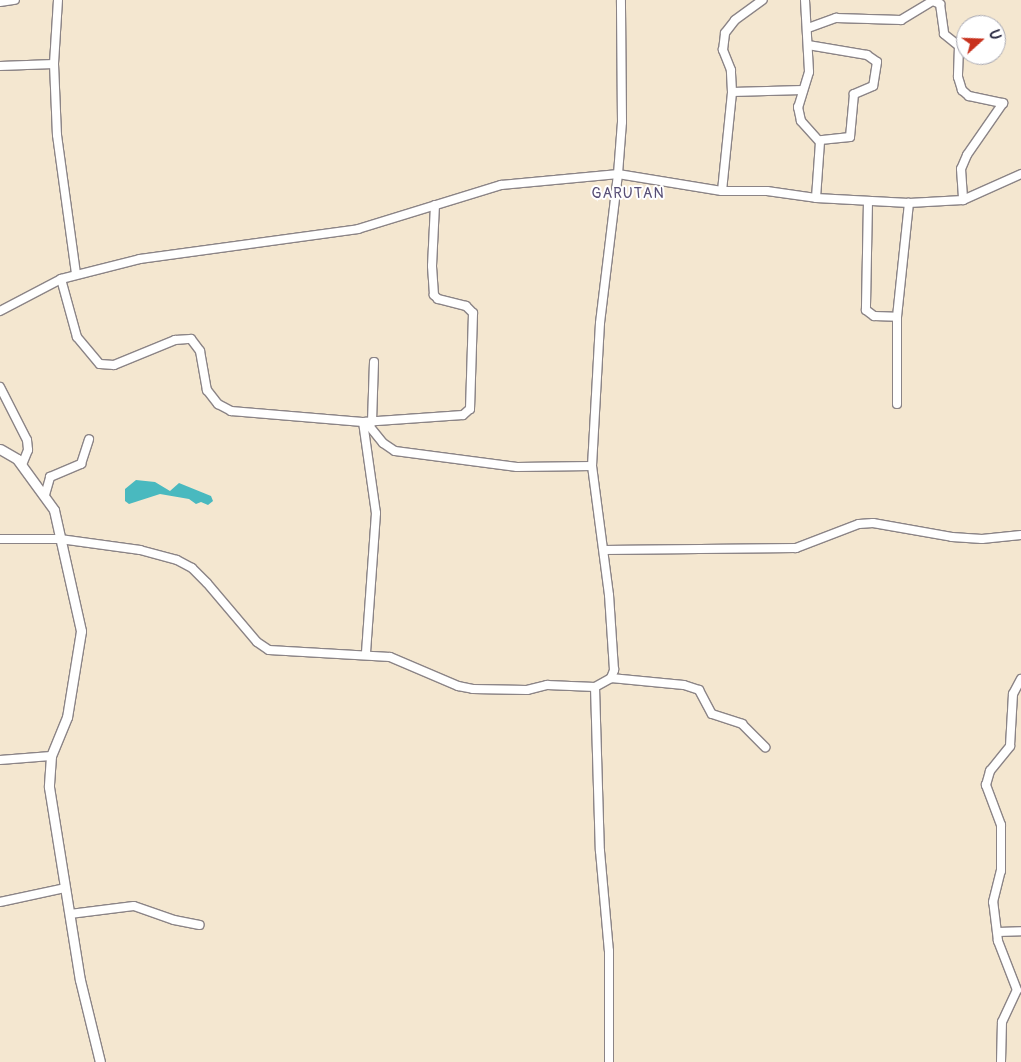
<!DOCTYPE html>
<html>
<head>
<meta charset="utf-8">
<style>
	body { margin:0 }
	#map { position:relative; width:1021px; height:1062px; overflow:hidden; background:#f4e7d0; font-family:Pangolin,sans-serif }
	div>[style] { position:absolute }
	.water>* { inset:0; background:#49b9bf }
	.roads { filter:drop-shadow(1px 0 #8b8486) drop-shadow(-1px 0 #8b8486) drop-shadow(0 1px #8b8486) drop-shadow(0 -1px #8b8486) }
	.minor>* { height:8px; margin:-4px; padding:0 4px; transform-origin:4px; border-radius:4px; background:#fff }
	.tertiary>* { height:9px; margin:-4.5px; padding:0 4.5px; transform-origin:4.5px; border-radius:4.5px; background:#fff }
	span { translate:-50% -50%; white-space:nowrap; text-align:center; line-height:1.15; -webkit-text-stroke:4px #fff; paint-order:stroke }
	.quarter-label { font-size:15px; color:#584f76; letter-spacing:1px }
	.north { position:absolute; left:956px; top:15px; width:50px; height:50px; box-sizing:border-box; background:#fff; border:1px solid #a7a7b1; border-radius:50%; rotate:70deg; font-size:14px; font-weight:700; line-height:20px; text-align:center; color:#22223b }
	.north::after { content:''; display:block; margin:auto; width:18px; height:22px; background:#c8321e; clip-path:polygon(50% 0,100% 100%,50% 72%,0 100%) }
</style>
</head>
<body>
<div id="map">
	<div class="water">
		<i style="clip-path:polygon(136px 480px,155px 482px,170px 491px,179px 483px,211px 496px,213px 501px,208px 505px,201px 502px,196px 504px,189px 499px,160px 494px,129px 504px,125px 501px,125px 489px)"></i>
	</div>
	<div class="roads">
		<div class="minor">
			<i style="left:58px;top:0;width:64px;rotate:93.6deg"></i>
			<i style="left:54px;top:64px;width:71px;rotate:87.6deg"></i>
			<i style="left:57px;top:135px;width:139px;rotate:82.2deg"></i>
			<i style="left:805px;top:0;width:72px;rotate:86.8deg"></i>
			<i style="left:809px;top:72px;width:37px;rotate:107deg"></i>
			<i style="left:798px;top:107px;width:14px;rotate:78deg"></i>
			<i style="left:801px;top:121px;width:28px;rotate:48deg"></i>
			<i style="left:820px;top:142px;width:56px;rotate:94.1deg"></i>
			<i style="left:0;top:2px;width:15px;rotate:-8deg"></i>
			<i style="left:808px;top:28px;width:30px;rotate:-20deg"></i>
			<i style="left:836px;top:18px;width:65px;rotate:1.8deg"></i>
			<i style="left:901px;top:20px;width:37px;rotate:-31deg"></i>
			<i style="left:933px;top:1px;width:8px;rotate:23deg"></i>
			<i style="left:940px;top:4px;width:30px;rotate:82deg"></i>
			<i style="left:944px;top:34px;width:19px;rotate:39deg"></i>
			<i style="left:959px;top:46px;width:31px;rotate:92deg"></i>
			<i style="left:958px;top:77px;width:14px;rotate:73deg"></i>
			<i style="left:962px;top:90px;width:9px;rotate:41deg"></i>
			<i style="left:969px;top:96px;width:35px;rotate:12deg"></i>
			<i style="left:1003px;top:103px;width:63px;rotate:124.7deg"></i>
			<i style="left:967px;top:155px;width:15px;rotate:113deg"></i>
			<i style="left:961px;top:169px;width:31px;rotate:86deg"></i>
			<i style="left:808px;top:45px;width:60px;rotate:9.6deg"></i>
			<i style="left:867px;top:55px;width:12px;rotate:35deg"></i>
			<i style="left:877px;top:62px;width:24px;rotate:99deg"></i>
			<i style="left:873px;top:86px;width:21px;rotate:157deg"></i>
			<i style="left:854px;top:94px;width:43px;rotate:95.3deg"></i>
			<i style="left:850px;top:137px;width:30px;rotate:174deg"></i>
			<i style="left:0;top:66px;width:54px;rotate:-2.1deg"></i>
			<i style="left:732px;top:92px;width:22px;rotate:-93deg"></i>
			<i style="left:731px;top:70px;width:22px;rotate:-112deg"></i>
			<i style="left:723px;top:50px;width:17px;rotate:-83deg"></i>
			<i style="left:725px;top:33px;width:16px;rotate:-52deg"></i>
			<i style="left:735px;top:20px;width:34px;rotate:-36deg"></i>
			<i style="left:722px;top:191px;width:100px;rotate:-84.2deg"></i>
			<i style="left:732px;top:92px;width:71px;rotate:-1.6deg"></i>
			<i style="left:868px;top:201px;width:109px;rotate:91.1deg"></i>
			<i style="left:866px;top:310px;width:10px;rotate:37deg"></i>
			<i style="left:874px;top:316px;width:23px;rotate:2deg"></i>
			<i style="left:61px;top:279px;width:60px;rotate:74.6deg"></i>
			<i style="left:77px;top:337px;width:35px;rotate:50deg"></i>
			<i style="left:100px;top:364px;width:14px;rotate:4deg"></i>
			<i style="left:114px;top:365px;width:66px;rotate:-22.3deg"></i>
			<i style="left:175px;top:340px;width:16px;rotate:-4deg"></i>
			<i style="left:191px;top:339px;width:15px;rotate:53deg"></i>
			<i style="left:200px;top:351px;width:40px;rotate:80deg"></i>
			<i style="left:207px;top:390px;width:18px;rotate:52deg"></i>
			<i style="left:218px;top:404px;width:15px;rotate:28deg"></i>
			<i style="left:231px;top:411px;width:132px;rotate:4.8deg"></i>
			<i style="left:363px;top:422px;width:100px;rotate:-4deg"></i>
			<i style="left:463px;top:415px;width:9px;rotate:-41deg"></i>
			<i style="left:470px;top:409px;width:96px;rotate:-88.2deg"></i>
			<i style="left:473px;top:313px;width:10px;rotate:-135deg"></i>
			<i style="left:466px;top:306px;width:29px;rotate:-166deg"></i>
			<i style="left:438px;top:299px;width:6px;rotate:-135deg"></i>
			<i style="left:434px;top:295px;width:29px;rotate:-94deg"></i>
			<i style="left:432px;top:266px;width:61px;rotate:-87.2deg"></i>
			<i style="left:0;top:311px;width:69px;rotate:-27.7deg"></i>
			<i style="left:61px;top:279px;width:81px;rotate:-14.2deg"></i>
			<i style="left:140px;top:259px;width:220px;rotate:-7.8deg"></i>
			<i style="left:358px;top:229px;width:150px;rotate:-17.1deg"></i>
			<i style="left:501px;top:185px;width:118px;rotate:-5.4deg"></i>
			<i style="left:618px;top:174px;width:52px;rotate:-85.6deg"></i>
			<i style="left:622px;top:122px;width:122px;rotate:-90.5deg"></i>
			<i style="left:0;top:387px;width:59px;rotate:63deg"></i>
			<i style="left:27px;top:440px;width:10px;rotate:84deg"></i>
			<i style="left:28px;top:450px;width:16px;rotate:112deg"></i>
			<i style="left:897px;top:404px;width:87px;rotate:-90deg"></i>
			<i style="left:897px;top:317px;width:115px;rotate:-84deg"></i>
			<i style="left:363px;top:422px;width:92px;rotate:81.9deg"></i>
			<i style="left:376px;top:513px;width:140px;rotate:94.1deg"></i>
			<i style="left:366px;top:422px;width:27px;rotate:51deg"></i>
			<i style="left:383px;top:443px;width:14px;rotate:34deg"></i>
			<i style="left:395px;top:451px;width:123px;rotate:7.5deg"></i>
			<i style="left:517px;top:467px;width:75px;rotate:-0.8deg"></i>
			<i style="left:372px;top:422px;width:60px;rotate:-88.1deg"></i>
			<i style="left:45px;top:495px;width:19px;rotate:-74deg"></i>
			<i style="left:50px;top:477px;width:34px;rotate:-23deg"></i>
			<i style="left:81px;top:464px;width:26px;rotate:-72deg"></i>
			<i style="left:0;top:539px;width:60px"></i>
			<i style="left:60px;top:539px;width:81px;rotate:7.8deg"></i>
			<i style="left:140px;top:550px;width:38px;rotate:15deg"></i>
			<i style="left:177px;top:560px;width:17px;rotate:28deg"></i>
			<i style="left:192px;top:568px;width:21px;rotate:45deg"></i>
			<i style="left:207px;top:583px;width:77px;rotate:49.7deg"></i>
			<i style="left:257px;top:642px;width:14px;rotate:34deg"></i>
			<i style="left:269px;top:650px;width:121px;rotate:3.3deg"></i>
			<i style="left:390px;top:657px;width:74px;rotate:23.1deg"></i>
			<i style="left:458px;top:686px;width:15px;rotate:11deg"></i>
			<i style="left:473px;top:689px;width:54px;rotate:1.1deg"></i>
			<i style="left:527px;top:690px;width:21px;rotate:-14deg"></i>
			<i style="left:547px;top:685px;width:48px;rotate:2.4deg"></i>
			<i style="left:595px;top:687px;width:18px;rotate:-29deg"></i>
			<i style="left:611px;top:678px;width:9px;rotate:-69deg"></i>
			<i style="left:614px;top:670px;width:75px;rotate:-93.8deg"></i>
			<i style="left:609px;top:595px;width:130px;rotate:-97.5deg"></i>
			<i style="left:592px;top:466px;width:143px;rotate:-86.8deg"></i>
			<i style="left:600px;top:323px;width:150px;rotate:-83.1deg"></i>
			<i style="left:618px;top:174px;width:105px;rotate:9.3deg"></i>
			<i style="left:722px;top:191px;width:45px"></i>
			<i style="left:767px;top:191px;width:49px;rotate:8.1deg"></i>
			<i style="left:816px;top:198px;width:93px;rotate:3.1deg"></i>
			<i style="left:909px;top:203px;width:54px;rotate:-3.2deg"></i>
			<i style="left:963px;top:200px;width:64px;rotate:-24.1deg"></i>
			<i style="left:604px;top:550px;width:192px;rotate:-0.6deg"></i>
			<i style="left:796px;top:548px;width:67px;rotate:-20.9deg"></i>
			<i style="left:859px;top:524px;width:14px;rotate:-4deg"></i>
			<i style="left:873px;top:523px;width:80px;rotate:10deg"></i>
			<i style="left:952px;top:537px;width:30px;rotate:4deg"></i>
			<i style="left:982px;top:539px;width:39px;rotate:-6deg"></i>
			<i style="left:611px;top:678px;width:73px;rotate:5.5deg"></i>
			<i style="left:684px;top:685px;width:16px;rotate:18deg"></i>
			<i style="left:699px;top:690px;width:27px;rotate:62deg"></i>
			<i style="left:712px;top:714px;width:32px;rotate:18deg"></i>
			<i style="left:742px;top:724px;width:33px;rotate:45deg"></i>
			<i style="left:595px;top:687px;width:164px;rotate:88.3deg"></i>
			<i style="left:600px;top:851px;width:100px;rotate:84.9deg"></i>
			<i style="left:609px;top:951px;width:111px;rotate:90deg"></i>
			<i style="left:0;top:760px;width:51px;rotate:-4.5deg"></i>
			<i style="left:0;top:902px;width:66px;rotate:-12.2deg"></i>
			<i style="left:70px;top:914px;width:64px;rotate:-7.1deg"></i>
			<i style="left:134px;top:906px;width:42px;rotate:19.3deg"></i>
			<i style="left:174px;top:920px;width:26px;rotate:11deg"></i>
			<i style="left:998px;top:932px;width:23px;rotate:-2deg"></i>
			<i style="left:1001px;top:1062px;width:40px;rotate:-88.6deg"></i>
			<i style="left:1002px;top:1022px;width:35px;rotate:-65deg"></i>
			<i style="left:1017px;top:990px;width:53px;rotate:-111.2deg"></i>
			<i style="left:998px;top:941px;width:39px;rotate:-97deg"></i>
			<i style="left:993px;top:902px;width:32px;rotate:-76deg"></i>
			<i style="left:1001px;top:871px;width:46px;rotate:-90deg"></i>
			<i style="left:1001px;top:825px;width:43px;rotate:-110.6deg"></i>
			<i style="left:986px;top:785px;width:15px;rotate:-74deg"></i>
			<i style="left:990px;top:771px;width:32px;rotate:-51deg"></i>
			<i style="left:1010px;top:746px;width:52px;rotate:-86.7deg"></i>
			<i style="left:1013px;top:694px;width:17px;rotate:-62deg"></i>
		</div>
		<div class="tertiary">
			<i style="left:0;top:449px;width:20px;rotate:30deg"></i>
			<i style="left:17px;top:459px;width:63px;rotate:54deg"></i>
			<i style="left:54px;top:510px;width:124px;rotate:77.4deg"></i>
			<i style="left:81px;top:631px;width:87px;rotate:99.2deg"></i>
			<i style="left:67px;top:717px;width:42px;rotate:112.3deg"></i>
			<i style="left:51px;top:756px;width:31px;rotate:94deg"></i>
			<i style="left:49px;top:787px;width:195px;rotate:80.9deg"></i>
			<i style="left:80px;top:980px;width:84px;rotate:76.3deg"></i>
		</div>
	</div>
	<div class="quarter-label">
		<span style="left:628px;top:194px">GARUTAN</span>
	</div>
	<div class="north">U</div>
</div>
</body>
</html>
